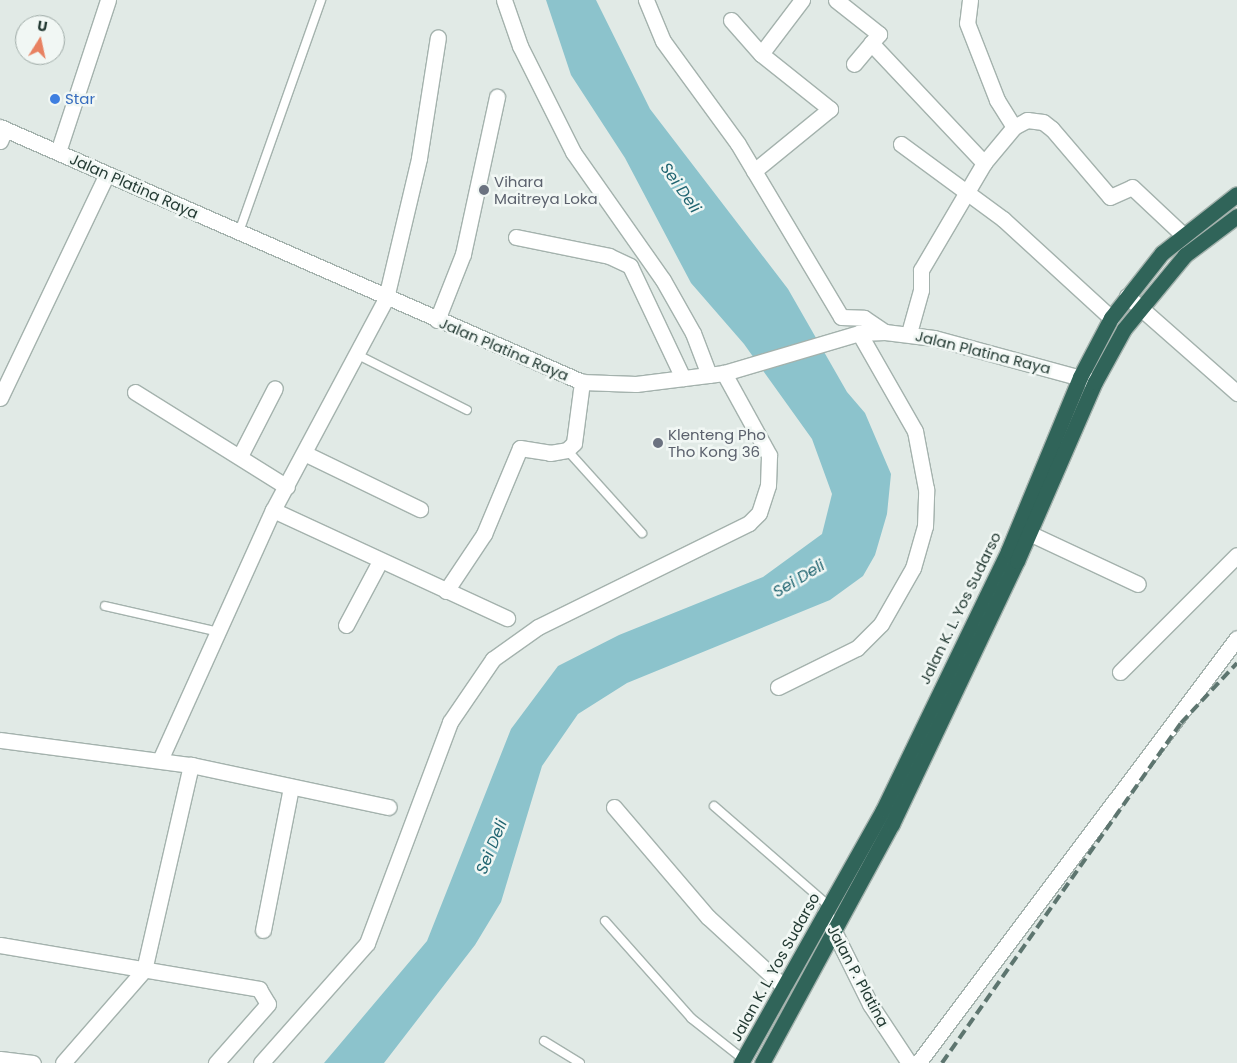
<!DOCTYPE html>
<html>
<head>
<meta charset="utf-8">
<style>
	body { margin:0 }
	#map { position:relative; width:1237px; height:1063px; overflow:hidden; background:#e1eae6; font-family:Poppins,sans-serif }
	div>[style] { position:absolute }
	.water>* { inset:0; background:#8cc3cc }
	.roads { filter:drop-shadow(1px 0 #a4b2ad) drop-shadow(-1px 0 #a4b2ad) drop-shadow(0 1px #a4b2ad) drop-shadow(0 -1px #a4b2ad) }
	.lane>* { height:8px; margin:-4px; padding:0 4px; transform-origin:4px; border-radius:4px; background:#fff }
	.street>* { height:15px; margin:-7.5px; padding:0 7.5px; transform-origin:7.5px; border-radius:7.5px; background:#fff }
	.secondary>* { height:15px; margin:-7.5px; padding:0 7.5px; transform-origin:7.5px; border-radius:7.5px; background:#fff }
	.highway>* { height:15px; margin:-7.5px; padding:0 7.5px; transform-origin:7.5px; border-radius:7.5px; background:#306459 }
	.rail>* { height:4px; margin-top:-2px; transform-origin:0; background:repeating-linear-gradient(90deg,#5d756f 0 10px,transparent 0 15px) }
	.dots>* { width:14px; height:14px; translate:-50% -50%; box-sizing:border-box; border:2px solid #f1f7f4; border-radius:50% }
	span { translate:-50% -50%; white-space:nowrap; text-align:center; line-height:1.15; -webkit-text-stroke:5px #f1f7f4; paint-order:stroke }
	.shop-label { font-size:15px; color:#366cbe }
	.left { translate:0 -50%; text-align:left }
	.worship-label { font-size:15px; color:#5b616d }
	.street-label { font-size:15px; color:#233a33 }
	.water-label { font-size:16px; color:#216571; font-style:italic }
	.north { position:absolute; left:15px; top:15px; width:50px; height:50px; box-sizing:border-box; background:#f1f7f4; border:1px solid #9faba7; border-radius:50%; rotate:10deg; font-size:14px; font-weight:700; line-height:20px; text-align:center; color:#233a33 }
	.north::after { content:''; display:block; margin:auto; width:18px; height:22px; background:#e88161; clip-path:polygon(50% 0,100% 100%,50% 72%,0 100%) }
</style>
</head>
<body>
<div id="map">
	<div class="water">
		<i style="clip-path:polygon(546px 0,596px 0,650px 109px,788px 289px,847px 392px,865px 413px,891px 474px,887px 514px,875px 555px,863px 576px,830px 600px,627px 683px,578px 714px,542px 766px,501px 902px,475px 945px,384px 1063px,324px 1063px,427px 941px,511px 729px,558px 666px,619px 635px,763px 577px,822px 534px,832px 494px,812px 439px,744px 344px,691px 283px,625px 158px,571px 75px)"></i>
	</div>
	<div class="roads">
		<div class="lane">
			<i style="left:239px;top:232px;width:246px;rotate:-70.5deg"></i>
			<i style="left:358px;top:355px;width:122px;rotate:26.8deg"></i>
			<i style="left:567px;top:450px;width:112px;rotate:47.9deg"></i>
			<i style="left:105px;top:606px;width:117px;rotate:12.8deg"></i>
			<i style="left:714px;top:806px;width:152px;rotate:41deg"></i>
			<i style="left:605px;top:921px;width:130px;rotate:48.4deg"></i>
			<i style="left:691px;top:1018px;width:66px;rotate:38.3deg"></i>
			<i style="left:544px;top:1041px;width:42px;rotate:31.4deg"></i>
		</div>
		<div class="street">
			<i style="left:504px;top:0;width:49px;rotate:70.8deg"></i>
			<i style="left:520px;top:46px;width:119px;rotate:63.4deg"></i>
			<i style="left:573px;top:152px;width:156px;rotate:54.9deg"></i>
			<i style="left:663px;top:280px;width:61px;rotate:60.5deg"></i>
			<i style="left:693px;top:333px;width:45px;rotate:69.1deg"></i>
			<i style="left:646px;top:0;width:44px;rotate:67.5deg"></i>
			<i style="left:663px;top:41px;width:127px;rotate:53.9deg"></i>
			<i style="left:738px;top:144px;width:201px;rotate:59.2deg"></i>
			<i style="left:841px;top:317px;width:23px;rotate:2deg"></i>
			<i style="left:864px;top:318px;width:25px;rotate:34deg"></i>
			<i style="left:836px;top:0;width:55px;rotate:38.3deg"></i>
			<i style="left:879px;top:34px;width:39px;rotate:130deg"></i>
			<i style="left:970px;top:0;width:23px;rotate:97deg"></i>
			<i style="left:967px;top:23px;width:83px;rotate:68.7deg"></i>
			<i style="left:997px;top:100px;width:32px;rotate:58deg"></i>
			<i style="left:731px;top:20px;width:45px;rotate:48.6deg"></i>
			<i style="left:761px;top:54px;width:68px;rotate:-52.8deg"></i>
			<i style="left:871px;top:43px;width:165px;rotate:46.7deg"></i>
			<i style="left:0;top:141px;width:13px;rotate:-67deg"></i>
			<i style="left:901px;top:144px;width:127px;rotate:36.3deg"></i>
			<i style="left:1003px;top:219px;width:147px;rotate:42.5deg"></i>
			<i style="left:58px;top:152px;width:160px;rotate:-71.8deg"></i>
			<i style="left:754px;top:171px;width:98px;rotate:-39.2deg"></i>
			<i style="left:830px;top:109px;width:88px;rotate:-141.4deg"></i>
			<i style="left:516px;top:237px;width:95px;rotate:11.5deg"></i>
			<i style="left:609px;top:256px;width:23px;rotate:25deg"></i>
			<i style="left:630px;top:266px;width:124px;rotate:64.7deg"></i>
			<i style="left:1127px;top:296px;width:147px;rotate:41.4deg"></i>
			<i style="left:437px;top:320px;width:71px;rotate:-68.5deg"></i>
			<i style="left:463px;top:254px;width:161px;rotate:-77.8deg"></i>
			<i style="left:909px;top:333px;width:45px;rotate:-74.4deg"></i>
			<i style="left:921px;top:290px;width:20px;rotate:-90deg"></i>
			<i style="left:921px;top:270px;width:124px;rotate:-59.5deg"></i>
			<i style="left:984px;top:163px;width:47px;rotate:-50.2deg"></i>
			<i style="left:1014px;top:127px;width:15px;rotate:-28deg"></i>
			<i style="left:1027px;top:120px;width:16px;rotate:7deg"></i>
			<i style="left:1043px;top:122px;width:11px;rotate:38deg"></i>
			<i style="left:1052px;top:129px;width:89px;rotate:49.5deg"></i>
			<i style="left:1110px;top:197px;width:24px;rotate:-24deg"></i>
			<i style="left:1132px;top:187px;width:69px;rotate:43.2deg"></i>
			<i style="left:135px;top:392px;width:179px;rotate:32deg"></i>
			<i style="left:0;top:398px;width:248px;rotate:-64.5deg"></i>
			<i style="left:304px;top:453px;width:129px;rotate:25.8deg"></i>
			<i style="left:240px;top:456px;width:76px;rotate:-62.8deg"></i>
			<i style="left:273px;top:510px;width:258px;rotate:24.8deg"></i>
			<i style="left:1029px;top:533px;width:120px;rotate:25.1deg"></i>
			<i style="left:446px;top:591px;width:69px;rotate:-56.3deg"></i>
			<i style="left:484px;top:534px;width:93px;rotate:-67.3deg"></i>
			<i style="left:520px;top:448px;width:30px;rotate:9deg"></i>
			<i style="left:550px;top:453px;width:17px;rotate:-10deg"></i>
			<i style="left:567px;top:450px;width:10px;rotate:-45deg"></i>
			<i style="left:574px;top:443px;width:62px;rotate:-82.5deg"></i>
			<i style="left:346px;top:625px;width:72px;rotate:-62deg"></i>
			<i style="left:1120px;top:672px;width:165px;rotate:-45deg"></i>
			<i style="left:778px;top:687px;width:88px;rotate:-26.3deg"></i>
			<i style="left:857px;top:648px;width:34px;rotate:-45deg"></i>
			<i style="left:881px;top:624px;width:64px;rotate:-60.3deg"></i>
			<i style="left:913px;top:568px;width:44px;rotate:-74.1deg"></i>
			<i style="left:925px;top:526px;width:37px;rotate:-88deg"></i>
			<i style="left:926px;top:489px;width:59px;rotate:-100.7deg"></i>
			<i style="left:915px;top:431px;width:113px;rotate:-119.7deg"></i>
			<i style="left:0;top:740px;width:193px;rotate:7.5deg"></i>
			<i style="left:191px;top:765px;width:210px;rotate:102.9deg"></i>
			<i style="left:144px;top:970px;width:123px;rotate:131.1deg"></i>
			<i style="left:160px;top:760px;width:274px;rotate:-65.7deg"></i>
			<i style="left:273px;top:510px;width:240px;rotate:-61.9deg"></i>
			<i style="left:386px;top:298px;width:144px;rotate:-76.7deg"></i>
			<i style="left:419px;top:158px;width:122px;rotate:-81.1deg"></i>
			<i style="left:191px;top:765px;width:202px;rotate:12deg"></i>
			<i style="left:614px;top:807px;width:145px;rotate:49.5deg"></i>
			<i style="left:708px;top:917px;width:103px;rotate:42.6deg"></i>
			<i style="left:263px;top:930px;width:146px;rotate:-78.9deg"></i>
			<i style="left:0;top:945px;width:263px;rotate:9.6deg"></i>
			<i style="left:259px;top:989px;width:17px;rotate:59deg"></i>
			<i style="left:268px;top:1004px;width:79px;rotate:131.4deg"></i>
			<i style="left:0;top:1059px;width:33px;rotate:7deg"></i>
			<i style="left:261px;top:1063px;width:160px;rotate:-48.5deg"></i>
			<i style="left:367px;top:943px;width:236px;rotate:-69.4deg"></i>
			<i style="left:450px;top:722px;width:76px;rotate:-55.7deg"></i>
			<i style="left:493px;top:659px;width:55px;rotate:-35.4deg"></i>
			<i style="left:538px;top:627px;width:235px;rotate:-26.2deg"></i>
			<i style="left:749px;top:523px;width:14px;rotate:-45deg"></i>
			<i style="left:759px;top:513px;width:29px;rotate:-72deg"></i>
			<i style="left:768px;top:485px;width:30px;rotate:-88deg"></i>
			<i style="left:769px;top:455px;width:94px;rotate:-118.8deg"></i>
			<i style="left:918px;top:1063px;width:531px;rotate:-53.11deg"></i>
		</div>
		<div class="secondary">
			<i style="left:0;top:127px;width:635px;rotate:23.66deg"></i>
			<i style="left:582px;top:382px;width:54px;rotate:2.1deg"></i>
			<i style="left:636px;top:384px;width:89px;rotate:-7.1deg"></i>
			<i style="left:724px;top:373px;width:141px;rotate:-16.5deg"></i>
			<i style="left:859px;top:333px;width:26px;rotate:-2deg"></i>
			<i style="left:885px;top:332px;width:49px;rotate:7deg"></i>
			<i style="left:934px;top:338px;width:164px;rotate:15.2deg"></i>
			<i style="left:825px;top:913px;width:102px;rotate:63.7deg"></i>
			<i style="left:870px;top:1004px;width:71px;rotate:56.5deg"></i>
		</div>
		<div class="highway">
			<i style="left:741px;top:1063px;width:290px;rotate:-60.7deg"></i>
			<i style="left:883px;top:810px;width:288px;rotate:-64.2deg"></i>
			<i style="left:1008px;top:551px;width:188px;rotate:-67.5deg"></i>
			<i style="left:1080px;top:377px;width:67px;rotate:-62.3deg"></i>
			<i style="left:1111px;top:318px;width:83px;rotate:-51.9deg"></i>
			<i style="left:1162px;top:253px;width:95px;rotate:-38.2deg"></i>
			<i style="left:762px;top:1063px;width:272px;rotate:-61.5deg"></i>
			<i style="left:892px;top:824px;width:291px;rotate:-64.6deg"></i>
			<i style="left:1017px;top:561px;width:195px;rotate:-66.5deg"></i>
			<i style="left:1095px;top:382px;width:60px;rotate:-61.3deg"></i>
			<i style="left:1124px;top:329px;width:96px;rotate:-50.5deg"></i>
			<i style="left:1185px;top:255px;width:65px;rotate:-36.9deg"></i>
		</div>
	</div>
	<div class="rail">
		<i style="left:942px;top:1063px;width:416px;rotate:-54.9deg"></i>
		<i style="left:1181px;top:723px;width:82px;rotate:-47deg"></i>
	</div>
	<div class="dots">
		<i style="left:55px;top:99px;background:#3f7fe0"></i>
		<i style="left:484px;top:190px;background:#6b7280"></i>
		<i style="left:658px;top:443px;background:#6b7280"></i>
	</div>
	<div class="shop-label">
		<span class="left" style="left:65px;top:99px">Star</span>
	</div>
	<div class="worship-label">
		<span class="left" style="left:494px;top:190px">Vihara<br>Maitreya Loka</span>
		<span class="left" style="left:668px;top:443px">Klenteng Pho<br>Tho Kong 36</span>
	</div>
	<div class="street-label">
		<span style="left:134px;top:186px;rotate:24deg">Jalan Platina Raya</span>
		<span style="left:504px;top:349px;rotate:23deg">Jalan Platina Raya</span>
		<span style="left:983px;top:352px;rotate:14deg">Jalan Platina Raya</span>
		<span style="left:960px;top:608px;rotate:-64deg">Jalan K. L. Yos Sudarso</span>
		<span style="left:775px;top:967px;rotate:-61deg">Jalan K. L. Yos Sudarso</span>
		<span style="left:858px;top:976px;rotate:62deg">Jalan P. Platina</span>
	</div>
	<div class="water-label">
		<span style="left:680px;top:188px;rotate:55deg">Sei Deli</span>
		<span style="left:799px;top:579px;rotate:-31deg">Sei Deli</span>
		<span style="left:492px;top:847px;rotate:-68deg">Sei Deli</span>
	</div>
	<div class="north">U</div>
</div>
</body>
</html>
